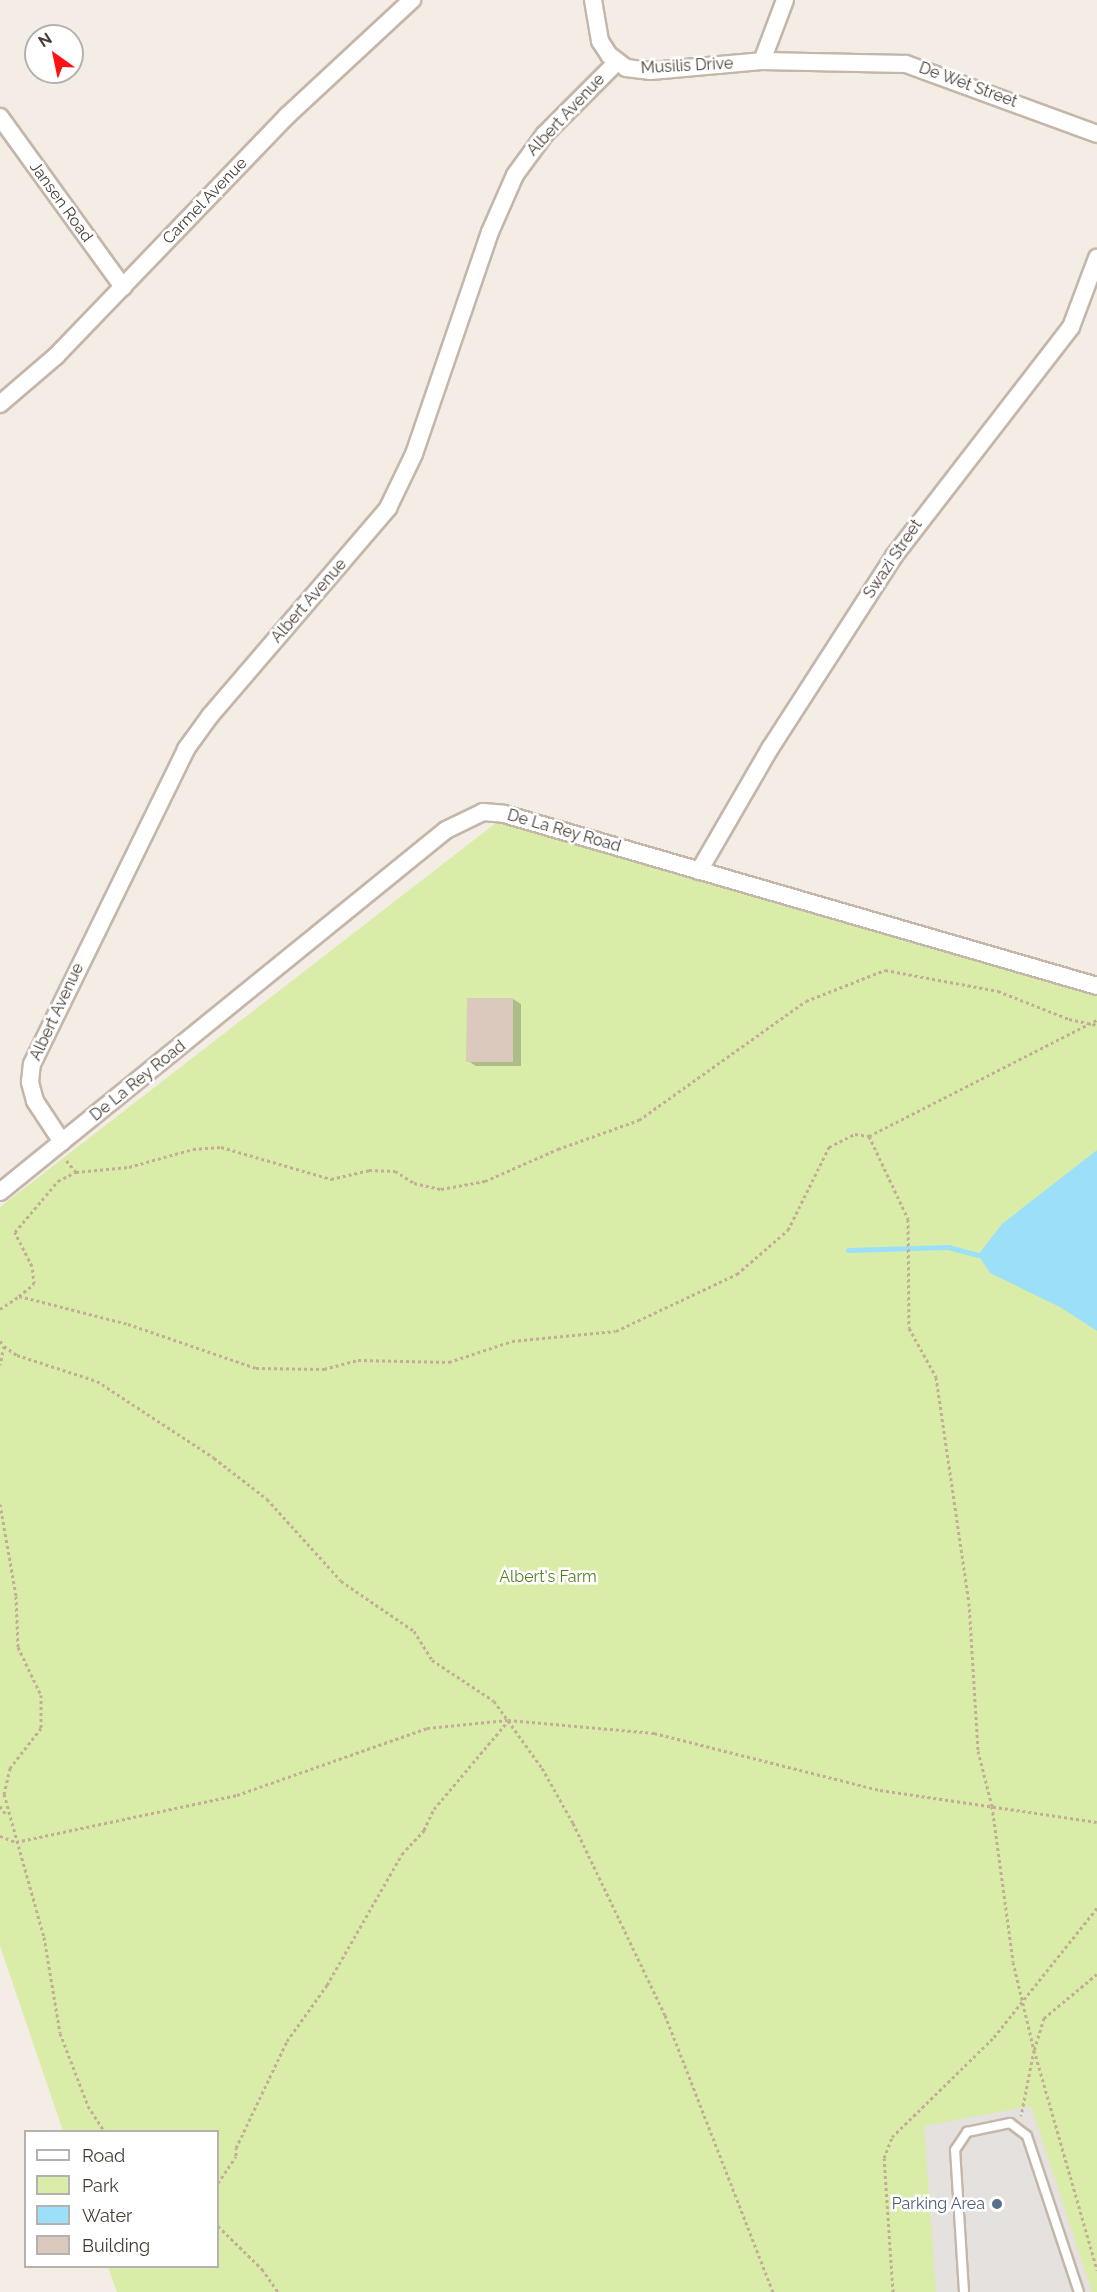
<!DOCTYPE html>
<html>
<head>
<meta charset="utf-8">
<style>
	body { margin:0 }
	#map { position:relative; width:1097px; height:2292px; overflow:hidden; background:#f4ede5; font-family:Raleway,sans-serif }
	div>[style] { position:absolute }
	.green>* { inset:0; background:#d9eda9 }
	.parking>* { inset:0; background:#e4e1de }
	.water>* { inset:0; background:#9be0f8 }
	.shadow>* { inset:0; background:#0003 }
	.stream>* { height:5px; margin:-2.5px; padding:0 2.5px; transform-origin:2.5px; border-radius:2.5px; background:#9be0f8 }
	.building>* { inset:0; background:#dac9bc }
	.path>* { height:3px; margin-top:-1.5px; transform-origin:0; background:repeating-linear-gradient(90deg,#c4ad96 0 3px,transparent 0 6px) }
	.roads { filter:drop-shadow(2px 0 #c4b6a9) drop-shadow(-2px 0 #c4b6a9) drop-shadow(0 2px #c4b6a9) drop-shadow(0 -2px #c4b6a9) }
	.service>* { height:8px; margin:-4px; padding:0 4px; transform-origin:4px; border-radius:4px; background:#fff }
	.minor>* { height:16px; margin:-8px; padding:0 8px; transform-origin:8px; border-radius:8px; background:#fff }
	.dots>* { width:16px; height:16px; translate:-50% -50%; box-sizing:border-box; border:3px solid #fff; border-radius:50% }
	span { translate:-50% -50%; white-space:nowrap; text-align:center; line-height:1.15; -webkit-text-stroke:5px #fff; paint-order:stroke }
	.street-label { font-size:16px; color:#473d34 }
	.park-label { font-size:16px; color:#547f21 }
	.service-label { font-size:16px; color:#4e5e75 }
	.right { translate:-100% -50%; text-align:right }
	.legend { position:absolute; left:24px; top:2130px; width:195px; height:138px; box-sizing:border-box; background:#fff; border:2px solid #b5b1ae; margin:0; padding:8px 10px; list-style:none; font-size:18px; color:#473d34 }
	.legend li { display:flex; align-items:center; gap:12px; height:30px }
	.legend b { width:30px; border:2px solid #b5b1ae }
	.north { position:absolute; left:24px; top:24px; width:60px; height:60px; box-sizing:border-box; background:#fff; border:2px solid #b5b1ae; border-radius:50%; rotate:327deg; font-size:16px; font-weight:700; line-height:24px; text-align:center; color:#473d34 }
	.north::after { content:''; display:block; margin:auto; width:21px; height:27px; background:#ff1113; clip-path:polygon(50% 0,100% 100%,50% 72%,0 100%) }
</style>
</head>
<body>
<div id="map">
	<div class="green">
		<i style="clip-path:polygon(501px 819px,1097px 992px,1097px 2292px,117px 2292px,108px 2267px,218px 2266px,218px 2132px,63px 2131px,0 1946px,0 1207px)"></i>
	</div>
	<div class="parking">
		<i style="clip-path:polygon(1031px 2106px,1092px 2292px,936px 2292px,924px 2126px)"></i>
	</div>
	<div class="water">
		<i style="clip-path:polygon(1097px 1150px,1097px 1331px,1060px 1307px,990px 1273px,978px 1255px,1002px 1224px)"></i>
	</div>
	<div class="shadow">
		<i style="clip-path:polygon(468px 999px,513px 999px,521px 1004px,521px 1066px,476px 1066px,468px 1061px)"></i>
	</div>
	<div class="stream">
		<i style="left:848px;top:1250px;width:100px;rotate:-1.7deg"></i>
		<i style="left:948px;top:1247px;width:31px;rotate:15deg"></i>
	</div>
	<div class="building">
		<i style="clip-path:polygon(467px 998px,513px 998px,513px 1062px,466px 1062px)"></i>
	</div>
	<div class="path">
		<i style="left:869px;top:1136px;width:92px;rotate:64.8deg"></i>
		<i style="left:908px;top:1219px;width:109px;rotate:89.5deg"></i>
		<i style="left:909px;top:1328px;width:56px;rotate:61.1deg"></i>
		<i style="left:936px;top:1377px;width:228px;rotate:81.7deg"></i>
		<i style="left:969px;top:1603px;width:148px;rotate:86.5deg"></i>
		<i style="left:978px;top:1751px;width:57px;rotate:75.7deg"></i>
		<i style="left:992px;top:1806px;width:157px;rotate:82.3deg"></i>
		<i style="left:1013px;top:1962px;width:90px;rotate:76.6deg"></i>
		<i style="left:1034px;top:2050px;width:67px;rotate:101.1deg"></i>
		<i style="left:76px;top:1172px;width:53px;rotate:-5.4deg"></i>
		<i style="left:129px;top:1167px;width:66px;rotate:-15.7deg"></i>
		<i style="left:193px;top:1149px;width:28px;rotate:-4deg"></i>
		<i style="left:221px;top:1147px;width:115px;rotate:16.2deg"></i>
		<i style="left:331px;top:1179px;width:39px;rotate:-13deg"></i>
		<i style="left:369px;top:1170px;width:26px;rotate:2deg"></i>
		<i style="left:395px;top:1171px;width:22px;rotate:32deg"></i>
		<i style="left:414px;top:1183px;width:28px;rotate:13deg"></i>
		<i style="left:441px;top:1189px;width:45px;rotate:-10.3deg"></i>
		<i style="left:485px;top:1181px;width:80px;rotate:-23.7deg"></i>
		<i style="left:558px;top:1149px;width:86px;rotate:-19.7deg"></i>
		<i style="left:639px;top:1120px;width:205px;rotate:-35.5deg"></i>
		<i style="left:806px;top:1001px;width:85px;rotate:-21.4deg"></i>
		<i style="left:885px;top:970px;width:115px;rotate:10.5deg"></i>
		<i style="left:998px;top:991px;width:76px;rotate:21.5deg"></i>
		<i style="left:1069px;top:1019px;width:29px;rotate:12deg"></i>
		<i style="left:19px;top:1296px;width:19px;rotate:-39deg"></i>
		<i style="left:34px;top:1284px;width:18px;rotate:-96deg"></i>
		<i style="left:32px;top:1266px;width:38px;rotate:-117deg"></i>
		<i style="left:15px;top:1232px;width:67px;rotate:-49.9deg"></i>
		<i style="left:58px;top:1181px;width:20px;rotate:-27deg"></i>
		<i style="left:76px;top:1172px;width:17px;rotate:-130deg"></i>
		<i style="left:0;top:1309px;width:23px;rotate:-34deg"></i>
		<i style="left:19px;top:1296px;width:113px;rotate:14.4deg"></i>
		<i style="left:128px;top:1324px;width:135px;rotate:19deg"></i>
		<i style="left:256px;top:1368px;width:68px;rotate:0.8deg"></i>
		<i style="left:324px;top:1369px;width:35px;rotate:-15deg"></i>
		<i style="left:358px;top:1360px;width:91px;rotate:1.3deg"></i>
		<i style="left:449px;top:1362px;width:66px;rotate:-18.4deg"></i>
		<i style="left:512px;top:1341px;width:104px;rotate:-5.5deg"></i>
		<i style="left:616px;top:1331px;width:134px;rotate:-25.2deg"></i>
		<i style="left:737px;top:1274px;width:67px;rotate:-40.8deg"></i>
		<i style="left:788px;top:1230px;width:93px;rotate:-63.7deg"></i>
		<i style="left:829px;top:1147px;width:29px;rotate:-27deg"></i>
		<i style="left:855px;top:1134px;width:14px;rotate:8deg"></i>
		<i style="left:869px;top:1136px;width:256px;rotate:-27deg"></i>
		<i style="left:0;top:1341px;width:6px;rotate:51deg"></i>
		<i style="left:4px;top:1346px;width:19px;rotate:102deg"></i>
		<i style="left:4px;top:1346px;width:16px;rotate:35deg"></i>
		<i style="left:17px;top:1355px;width:84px;rotate:18deg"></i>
		<i style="left:97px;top:1381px;width:140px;rotate:33.3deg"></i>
		<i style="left:214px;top:1458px;width:67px;rotate:37.7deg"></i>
		<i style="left:267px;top:1499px;width:110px;rotate:47.9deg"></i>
		<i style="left:341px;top:1581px;width:88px;rotate:34.4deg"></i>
		<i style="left:414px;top:1631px;width:34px;rotate:58deg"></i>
		<i style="left:432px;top:1660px;width:74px;rotate:33.5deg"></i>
		<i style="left:494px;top:1701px;width:82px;rotate:54.4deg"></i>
		<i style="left:542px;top:1768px;width:63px;rotate:60.6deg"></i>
		<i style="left:573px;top:1823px;width:213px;rotate:64.4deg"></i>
		<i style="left:665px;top:2015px;width:297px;rotate:68.7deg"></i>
		<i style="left:0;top:1504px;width:93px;rotate:80.1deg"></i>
		<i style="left:16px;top:1596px;width:51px;rotate:87.8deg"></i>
		<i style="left:18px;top:1647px;width:53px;rotate:64.4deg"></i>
		<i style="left:41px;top:1695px;width:33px;rotate:90deg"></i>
		<i style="left:41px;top:1728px;width:51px;rotate:127.8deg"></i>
		<i style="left:10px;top:1768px;width:27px;rotate:103deg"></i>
		<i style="left:4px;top:1794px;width:148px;rotate:74.4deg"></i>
		<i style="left:44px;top:1937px;width:97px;rotate:80.5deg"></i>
		<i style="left:60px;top:2033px;width:78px;rotate:69deg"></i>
		<i style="left:88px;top:2106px;width:31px;rotate:57deg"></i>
		<i style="left:0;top:1806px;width:12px;rotate:55deg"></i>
		<i style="left:0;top:1836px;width:17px;rotate:21deg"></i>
		<i style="left:16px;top:1842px;width:226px;rotate:-12deg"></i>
		<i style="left:237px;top:1795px;width:201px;rotate:-19.4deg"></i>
		<i style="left:427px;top:1728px;width:81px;rotate:-5.6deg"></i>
		<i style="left:508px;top:1720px;width:147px;rotate:5.1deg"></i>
		<i style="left:654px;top:1733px;width:233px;rotate:14.2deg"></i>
		<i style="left:880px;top:1790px;width:219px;rotate:8.4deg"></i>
		<i style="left:1097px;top:1974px;width:69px;rotate:140.3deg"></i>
		<i style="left:1044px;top:2018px;width:34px;rotate:107deg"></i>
		<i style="left:1034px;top:2050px;width:229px;rotate:74deg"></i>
		<i style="left:218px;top:2183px;width:32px;rotate:-56deg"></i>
		<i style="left:236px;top:2156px;width:8px;rotate:-90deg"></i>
		<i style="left:236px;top:2148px;width:119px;rotate:-64.5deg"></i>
		<i style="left:287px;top:2041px;width:69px;rotate:-54.5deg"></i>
		<i style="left:327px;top:1985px;width:151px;rotate:-60.2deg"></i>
		<i style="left:402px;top:1854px;width:33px;rotate:-47deg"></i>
		<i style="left:424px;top:1830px;width:23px;rotate:-65deg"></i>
		<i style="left:434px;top:1809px;width:115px;rotate:-49.9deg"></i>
		<i style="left:218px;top:2226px;width:62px;rotate:44.3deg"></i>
		<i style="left:262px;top:2269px;width:28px;rotate:55deg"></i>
		<i style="left:893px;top:2292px;width:134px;rotate:-93.8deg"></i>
		<i style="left:884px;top:2158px;width:22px;rotate:-69deg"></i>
		<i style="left:892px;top:2137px;width:143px;rotate:-44.4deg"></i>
		<i style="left:994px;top:2037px;width:165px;rotate:-51.4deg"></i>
	</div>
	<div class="roads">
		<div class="service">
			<i style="left:964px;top:2292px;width:142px;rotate:-93.6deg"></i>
			<i style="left:955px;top:2150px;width:22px;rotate:-56deg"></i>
			<i style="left:967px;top:2132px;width:44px;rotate:-11.8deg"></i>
			<i style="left:1010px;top:2123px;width:21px;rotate:37deg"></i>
			<i style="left:1027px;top:2136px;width:164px;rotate:71.6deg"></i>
		</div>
		<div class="minor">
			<i style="left:593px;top:0;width:42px;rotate:80.3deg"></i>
			<i style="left:600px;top:41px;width:17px;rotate:57deg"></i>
			<i style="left:609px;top:55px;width:21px;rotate:37deg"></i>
			<i style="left:626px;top:68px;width:25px;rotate:7deg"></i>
			<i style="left:651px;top:71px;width:111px;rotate:-5.1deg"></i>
			<i style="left:762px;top:61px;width:65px;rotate:-69.3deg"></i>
			<i style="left:762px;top:61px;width:144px;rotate:1.2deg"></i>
			<i style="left:906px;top:64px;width:203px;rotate:20.1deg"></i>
			<i style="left:0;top:117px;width:210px;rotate:54.1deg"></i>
			<i style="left:0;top:404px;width:74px;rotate:-40.6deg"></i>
			<i style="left:56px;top:356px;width:333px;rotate:-46.1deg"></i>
			<i style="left:287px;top:116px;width:171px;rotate:-42.9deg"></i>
			<i style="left:699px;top:871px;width:143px;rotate:-59.9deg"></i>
			<i style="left:771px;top:747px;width:227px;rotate:-57.2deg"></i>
			<i style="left:894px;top:556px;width:289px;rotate:-52.3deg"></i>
			<i style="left:1071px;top:327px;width:74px;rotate:-69.4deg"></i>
			<i style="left:62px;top:1142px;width:49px;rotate:-123.4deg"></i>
			<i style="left:35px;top:1101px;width:20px;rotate:-105deg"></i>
			<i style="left:30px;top:1082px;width:18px;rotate:-84deg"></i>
			<i style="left:32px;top:1064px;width:351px;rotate:-63.9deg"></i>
			<i style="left:186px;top:749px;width:41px;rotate:-54deg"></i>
			<i style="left:210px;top:716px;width:274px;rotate:-49.4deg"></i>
			<i style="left:388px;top:508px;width:60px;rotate:-64.3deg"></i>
			<i style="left:414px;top:454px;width:235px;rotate:-71.1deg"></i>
			<i style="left:490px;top:232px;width:62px;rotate:-66.3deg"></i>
			<i style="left:515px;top:175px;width:51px;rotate:-53.8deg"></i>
			<i style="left:545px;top:134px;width:100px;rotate:-45deg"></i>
			<i style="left:0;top:1192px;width:574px;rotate:-39.06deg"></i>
			<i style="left:446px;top:830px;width:41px;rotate:-25.9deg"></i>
			<i style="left:483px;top:812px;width:21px;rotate:5deg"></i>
			<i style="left:504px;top:814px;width:617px;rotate:16.17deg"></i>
		</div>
	</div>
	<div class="dots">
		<i style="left:997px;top:2204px;background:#5c6f8a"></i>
	</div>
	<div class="street-label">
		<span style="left:687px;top:66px;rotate:-3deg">Musilis Drive</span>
		<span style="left:968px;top:85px;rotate:20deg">De Wet Street</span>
		<span style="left:566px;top:115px;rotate:-47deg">Albert Avenue</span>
		<span style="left:205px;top:201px;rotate:-46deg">Carmel Avenue</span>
		<span style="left:61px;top:202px;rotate:54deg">Jansen Road</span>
		<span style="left:893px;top:559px;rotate:-56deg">Swazi Street</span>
		<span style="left:309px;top:601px;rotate:-49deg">Albert Avenue</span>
		<span style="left:564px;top:831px;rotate:16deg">De La Rey Road</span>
		<span style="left:57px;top:1012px;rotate:-65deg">Albert Avenue</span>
		<span style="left:138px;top:1081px;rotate:-39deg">De La Rey Road</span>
	</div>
	<div class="park-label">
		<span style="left:548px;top:1577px">Albert's Farm</span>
	</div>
	<div class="service-label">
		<span class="right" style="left:985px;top:2204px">Parking Area</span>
	</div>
	<ul class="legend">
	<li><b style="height:8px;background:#fff"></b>Road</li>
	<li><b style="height:16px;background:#d9eda9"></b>Park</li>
	<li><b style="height:16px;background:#9be0f8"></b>Water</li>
	<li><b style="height:16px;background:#dac9bc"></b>Building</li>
	</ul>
	<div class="north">N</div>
</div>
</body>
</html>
